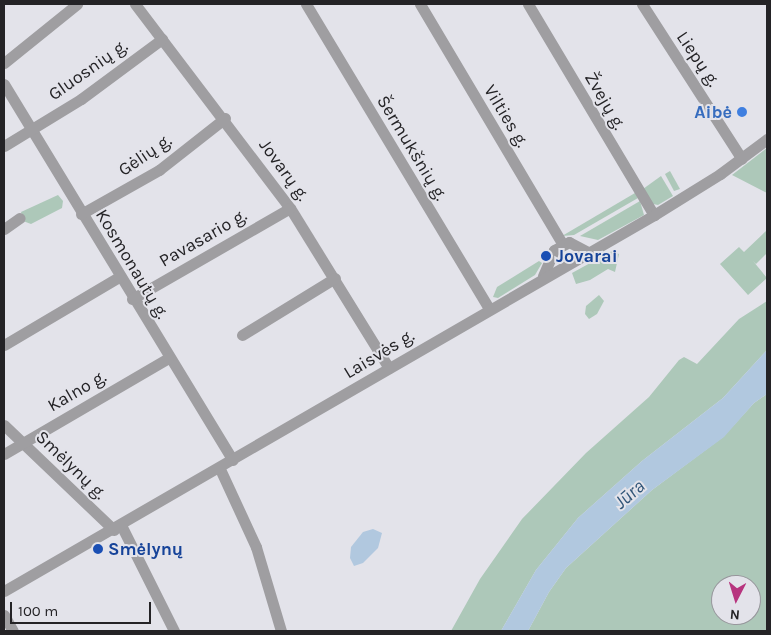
<!DOCTYPE html>
<html>
<head>
<meta charset="utf-8">
<style>
	body { margin:0 }
	#map { position:relative; width:771px; height:635px; overflow:hidden; background:#e3e3ea; font-family:Karla,sans-serif }
	div>[style] { position:absolute }
	.green>* { inset:0; background:#adc8b9 }
	.water>* { inset:0; background:#b1c8df }
	.minor>* { height:11px; margin:-5.5px; padding:0 5.5px; transform-origin:5.5px; border-radius:5.5px; background:#9f9ea1 }
	.dots>* { width:14px; height:14px; translate:-50% -50%; box-sizing:border-box; border:2px solid #e3e3ea; border-radius:50% }
	span { translate:-50% -50%; white-space:nowrap; text-align:center; line-height:1.15; -webkit-text-stroke:4px #e3e3ea; paint-order:stroke }
	.street-label { font-size:18px; color:#242326 }
	.shop-label { font-size:18px; color:#366cbe; font-weight:700 }
	.right { translate:-100% -50%; text-align:right }
	.transit-label { font-size:18px; color:#164399; font-weight:700 }
	.left { translate:0 -50%; text-align:left }
	.water-label { font-size:19px; color:#315578; font-style:italic }
	.frame { position:absolute; inset:0; border:5px solid #242326; pointer-events:none }
	.north { position:absolute; left:711px; top:575px; width:50px; height:50px; box-sizing:border-box; background:#e3e3ea; border:1px solid #97969c; border-radius:50%; rotate:185deg; font-size:14px; font-weight:700; line-height:20px; text-align:center; color:#242326 }
	.north::after { content:''; display:block; margin:auto; width:18px; height:22px; background:#b7357f; clip-path:polygon(50% 0,100% 100%,50% 72%,0 100%) }
	.scale { position:absolute; left:10px; top:602px; width:141px; height:22px; box-sizing:border-box; border:2px solid #242326; border-top:0; padding-left:6px; font-size:15px; line-height:18px; white-space:nowrap; color:#242326; -webkit-text-stroke:4px #e3e3ea; paint-order:stroke }
</style>
</head>
<body>
<div id="map">
	<div class="green">
		<i style="clip-path:polygon(767px 148px,767px 193px,732px 175px)"></i>
		<i style="clip-path:polygon(670px 171px,680px 189px,674px 191px,665px 174px)"></i>
		<i style="clip-path:polygon(661px 176px,673px 196px,658px 205px,653px 204px,643px 189px)"></i>
		<i style="clip-path:polygon(635px 193px,638px 198px,574px 235px,562px 236px)"></i>
		<i style="clip-path:polygon(58px 195px,63px 201px,62px 208px,31px 224px,23px 221px,21px 212px)"></i>
		<i style="clip-path:polygon(640px 201px,644px 215px,598px 240px,580px 236px)"></i>
		<i style="clip-path:polygon(766px 231px,767px 253px,756px 264px,753px 261px,767px 278px,748px 295px,720px 264px,739px 247px,744px 252px)"></i>
		<i style="clip-path:polygon(612px 251px,619px 254px,615px 272px,608px 269px,590px 280px,576px 284px,572px 273px)"></i>
		<i style="clip-path:polygon(539px 261px,542px 263px,535px 275px,498px 298px,493px 297px,497px 287px)"></i>
		<i style="clip-path:polygon(599px 295px,604px 301px,597px 314px,589px 319px,585px 314px,586px 306px)"></i>
		<i style="clip-path:polygon(767px 301px,767px 350px,723px 398px,642px 461px,578px 518px,536px 570px,501px 631px,451px 631px,480px 579px,522px 519px,586px 453px,649px 397px,679px 360px,684px 357px,697px 364px,739px 319px)"></i>
		<i style="clip-path:polygon(evenodd,767px 394px,767px 631px,528px 631px,549px 592px,566px 568px,652px 490px,723px 437px,754px 403px,767px 394px,721px 585px,751px 585px,751px 615px,721px 615px,721px 585px)"></i>
	</div>
	<div class="water">
		<i style="clip-path:polygon(767px 350px,767px 394px,754px 403px,724px 437px,652px 490px,566px 568px,549px 592px,528px 631px,501px 631px,536px 570px,578px 518px,642px 461px,723px 398px)"></i>
		<i style="clip-path:polygon(373px 529px,382px 533px,378px 548px,363px 563px,354px 566px,350px 558px,351px 547px,363px 532px)"></i>
	</div>
	<div class="minor">
		<i style="left:135px;top:4px;width:256px;rotate:52.8deg"></i>
		<i style="left:290px;top:208px;width:188px;rotate:58.3deg"></i>
		<i style="left:306px;top:4px;width:356px;rotate:59deg"></i>
		<i style="left:420px;top:4px;width:280px;rotate:59.3deg"></i>
		<i style="left:528px;top:4px;width:246px;rotate:59.2deg"></i>
		<i style="left:642px;top:4px;width:184px;rotate:57.2deg"></i>
		<i style="left:4px;top:63px;width:94px;rotate:-38.9deg"></i>
		<i style="left:4px;top:84px;width:440px;rotate:58.7deg"></i>
		<i style="left:4px;top:146px;width:90px;rotate:-31.4deg"></i>
		<i style="left:81px;top:99px;width:101px;rotate:-36.5deg"></i>
		<i style="left:81px;top:214px;width:90px;rotate:-29.4deg"></i>
		<i style="left:159px;top:170px;width:84px;rotate:-38.2deg"></i>
		<i style="left:4px;top:229px;width:19px;rotate:-35deg"></i>
		<i style="left:543px;top:276px;width:28px;rotate:-67deg"></i>
		<i style="left:554px;top:250px;width:17px;rotate:-28deg"></i>
		<i style="left:569px;top:242px;width:21px;rotate:28deg"></i>
		<i style="left:132px;top:299px;width:182px;rotate:-29.9deg"></i>
		<i style="left:242px;top:335px;width:109px;rotate:-31.5deg"></i>
		<i style="left:4px;top:345px;width:134px;rotate:-30.6deg"></i>
		<i style="left:4px;top:425px;width:152px;rotate:43.7deg"></i>
		<i style="left:4px;top:454px;width:190px;rotate:-30.3deg"></i>
		<i style="left:220px;top:469px;width:86px;rotate:65.2deg"></i>
		<i style="left:256px;top:547px;width:88px;rotate:73.4deg"></i>
		<i style="left:121px;top:525px;width:119px;rotate:63.4deg"></i>
		<i style="left:4px;top:591px;width:751px;rotate:-30.05deg"></i>
		<i style="left:654px;top:215px;width:78px;rotate:-31.8deg"></i>
		<i style="left:720px;top:174px;width:59px;rotate:-36.7deg"></i>
		<i style="left:4px;top:615px;width:18px;rotate:61deg"></i>
	</div>
	<div class="dots">
		<i style="left:742px;top:112px;background:#3f7fe0"></i>
		<i style="left:546px;top:256px;background:#1a4fb4"></i>
		<i style="left:98px;top:549px;background:#1a4fb4"></i>
	</div>
	<div class="street-label">
		<span style="left:698px;top:59px;rotate:56deg">Liepų g.</span>
		<span style="left:88px;top:70px;rotate:-35deg">Gluosnių g.</span>
		<span style="left:605px;top:101px;rotate:60deg">Žvejų g.</span>
		<span style="left:506px;top:116px;rotate:59deg">Vilties g.</span>
		<span style="left:412px;top:148px;rotate:59deg">Šermukšnių g.</span>
		<span style="left:145px;top:155px;rotate:-34deg">Gėlių g.</span>
		<span style="left:284px;top:170px;rotate:54deg">Jovarų g.</span>
		<span style="left:203px;top:238px;rotate:-30deg">Pavasario g.</span>
		<span style="left:132px;top:264px;rotate:59deg">Kosmonautų g.</span>
		<span style="left:379px;top:354px;rotate:-31deg">Laisvės g.</span>
		<span style="left:77px;top:391px;rotate:-30deg">Kalno g.</span>
		<span style="left:71px;top:465px;rotate:44deg">Smėlynų g.</span>
	</div>
	<div class="shop-label">
		<span class="right" style="left:732px;top:112px">Aibė</span>
	</div>
	<div class="transit-label">
		<span class="left" style="left:556px;top:256px">Jovarai</span>
		<span class="left" style="left:108px;top:549px">Smėlynų</span>
	</div>
	<div class="water-label">
		<span style="left:630px;top:495px;rotate:-41deg">Jūra</span>
	</div>
	<div class="frame"></div>
	<div class="north">N</div>
	<div class="scale">100 m</div>
</div>
</body>
</html>
